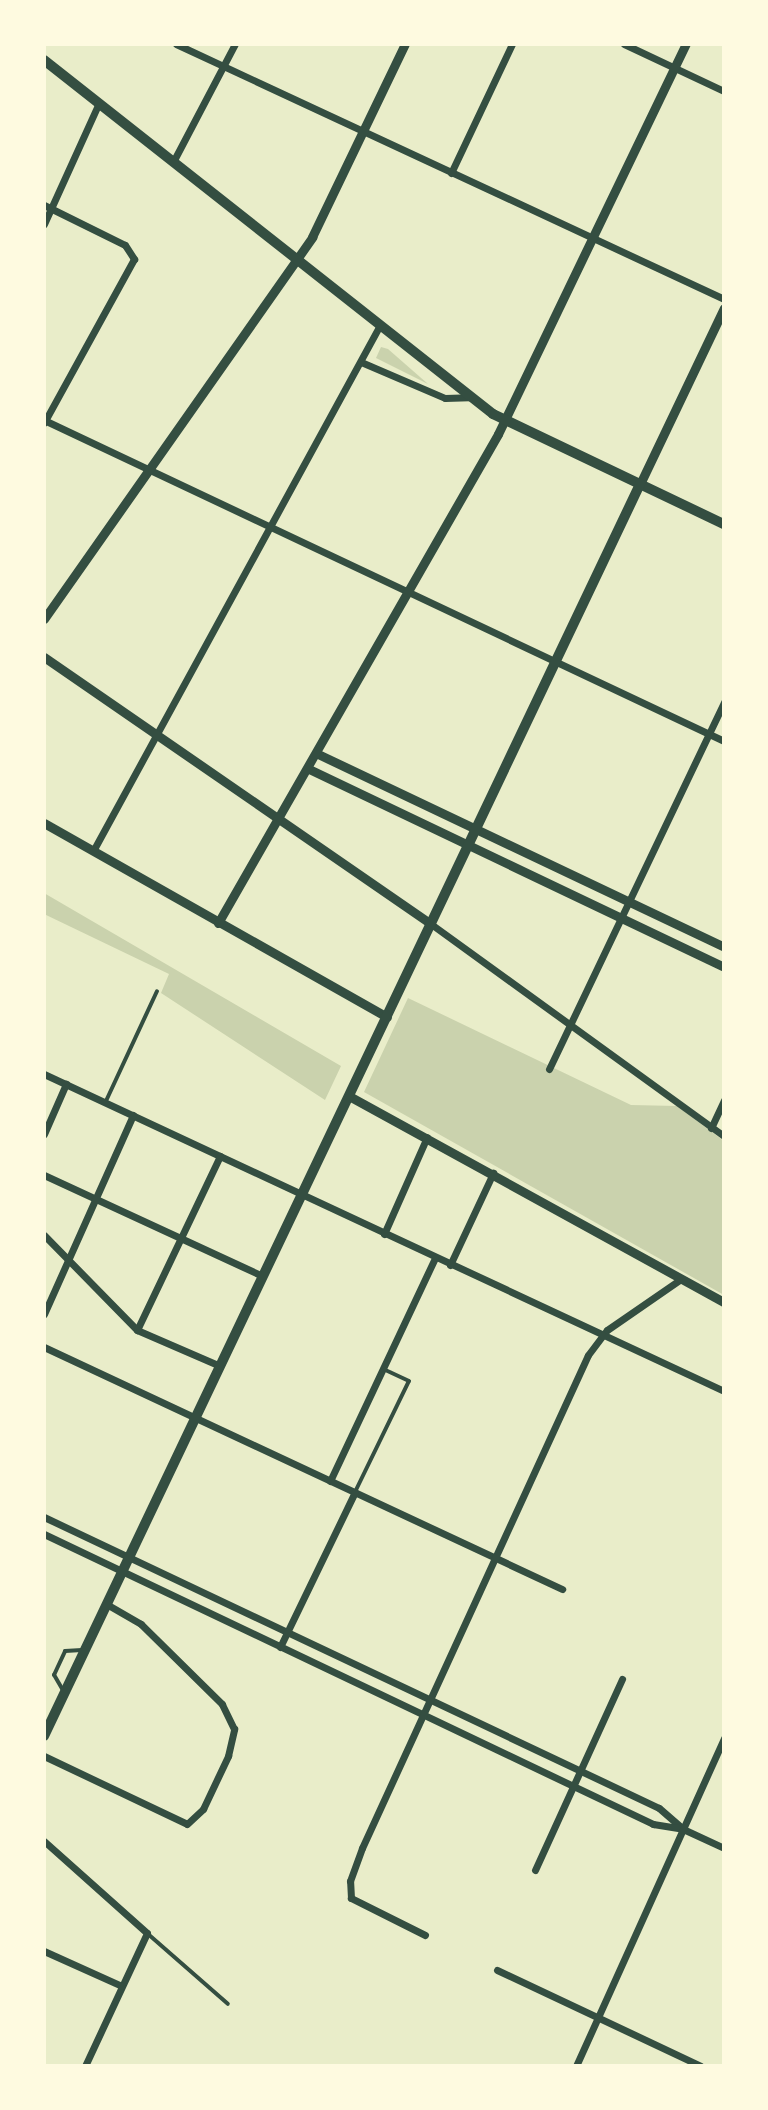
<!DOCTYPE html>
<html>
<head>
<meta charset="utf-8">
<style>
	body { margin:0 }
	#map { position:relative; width:768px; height:2110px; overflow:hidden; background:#e9edc9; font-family:"DejaVu Sans",sans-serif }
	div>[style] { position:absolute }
	.green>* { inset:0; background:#cad2ad }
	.service>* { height:4px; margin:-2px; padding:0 2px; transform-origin:2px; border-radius:2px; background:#344e41 }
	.minor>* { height:7px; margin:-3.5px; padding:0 3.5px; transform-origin:3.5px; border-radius:3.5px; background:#344e41 }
	.tertiary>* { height:9px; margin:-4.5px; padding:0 4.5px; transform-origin:4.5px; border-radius:4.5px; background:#344e41 }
	.secondary>* { height:10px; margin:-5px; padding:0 5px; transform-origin:5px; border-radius:5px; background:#344e41 }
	span { translate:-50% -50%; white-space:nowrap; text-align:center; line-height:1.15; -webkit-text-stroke:8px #fefae0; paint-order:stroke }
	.frame { position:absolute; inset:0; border:46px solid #fefae0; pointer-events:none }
</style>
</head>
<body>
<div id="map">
	<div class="green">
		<i style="clip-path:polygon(381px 347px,388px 349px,428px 384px,376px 358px)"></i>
		<i style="clip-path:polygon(44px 893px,341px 1066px,325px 1100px,161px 993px,169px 974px,44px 914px)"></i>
		<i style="clip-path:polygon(408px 998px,631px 1105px,677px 1106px,724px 1141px,724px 1295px,364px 1092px)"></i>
	</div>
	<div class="service">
		<i style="left:106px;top:1101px;width:121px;rotate:-65.1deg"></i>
		<i style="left:355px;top:1492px;width:123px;rotate:-64.1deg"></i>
		<i style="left:409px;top:1381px;width:29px;rotate:-155deg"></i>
		<i style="left:64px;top:1692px;width:20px;rotate:-120deg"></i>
		<i style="left:54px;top:1675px;width:26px;rotate:-65deg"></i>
		<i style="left:65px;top:1651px;width:17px;rotate:-3deg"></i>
		<i style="left:148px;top:1934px;width:106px;rotate:41.2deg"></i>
	</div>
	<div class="minor">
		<i style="left:176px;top:44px;width:604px;rotate:24.95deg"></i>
		<i style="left:624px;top:44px;width:110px;rotate:25.2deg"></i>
		<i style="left:173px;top:162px;width:133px;rotate:-62.3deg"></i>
		<i style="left:451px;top:173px;width:143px;rotate:-64.7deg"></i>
		<i style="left:44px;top:205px;width:90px;rotate:26.3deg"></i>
		<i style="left:125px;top:245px;width:17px;rotate:57deg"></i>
		<i style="left:134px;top:259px;width:187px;rotate:118.8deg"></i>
		<i style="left:44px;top:224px;width:133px;rotate:-65.6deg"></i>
		<i style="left:361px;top:362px;width:91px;rotate:23.2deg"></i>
		<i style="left:445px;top:398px;width:24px;rotate:-2deg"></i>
		<i style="left:44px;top:420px;width:752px;rotate:25.27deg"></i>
		<i style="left:93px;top:851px;width:599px;rotate:-61.38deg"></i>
		<i style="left:431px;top:924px;width:362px;rotate:35.9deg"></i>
		<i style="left:549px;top:1069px;width:407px;rotate:-64.5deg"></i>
		<i style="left:44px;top:1074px;width:750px;rotate:24.99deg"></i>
		<i style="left:711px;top:1128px;width:31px;rotate:-65deg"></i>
		<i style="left:44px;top:1134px;width:55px;rotate:-66.3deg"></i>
		<i style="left:44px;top:1175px;width:241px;rotate:24.8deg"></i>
		<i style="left:384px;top:1234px;width:106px;rotate:-66.1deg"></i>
		<i style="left:44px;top:1235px;width:133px;rotate:45.6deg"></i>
		<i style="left:137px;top:1330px;width:90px;rotate:23.4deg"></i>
		<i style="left:450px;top:1265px;width:102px;rotate:-64.9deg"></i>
		<i style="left:44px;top:1314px;width:218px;rotate:-65.9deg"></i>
		<i style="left:137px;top:1330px;width:193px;rotate:-64.5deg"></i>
		<i style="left:44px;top:1347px;width:572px;rotate:25.04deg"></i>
		<i style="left:330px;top:1481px;width:246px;rotate:-64.8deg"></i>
		<i style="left:44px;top:1517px;width:680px;rotate:25.32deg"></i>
		<i style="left:659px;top:1808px;width:32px;rotate:41deg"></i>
		<i style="left:44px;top:1534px;width:675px;rotate:25.46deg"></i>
		<i style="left:653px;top:1824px;width:30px;rotate:9deg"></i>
		<i style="left:683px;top:1829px;width:45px;rotate:24.9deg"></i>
		<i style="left:280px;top:1647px;width:172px;rotate:-64.2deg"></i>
		<i style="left:44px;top:1756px;width:158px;rotate:25.4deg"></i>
		<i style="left:187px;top:1824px;width:22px;rotate:-43deg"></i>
		<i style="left:203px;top:1809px;width:59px;rotate:-64.7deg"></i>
		<i style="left:228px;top:1756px;width:28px;rotate:-77deg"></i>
		<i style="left:234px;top:1729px;width:28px;rotate:-116deg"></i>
		<i style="left:222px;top:1704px;width:114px;rotate:-135.4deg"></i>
		<i style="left:141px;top:1624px;width:39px;rotate:-150deg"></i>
		<i style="left:44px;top:1841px;width:138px;rotate:41.8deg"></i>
		<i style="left:147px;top:1933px;width:147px;rotate:115deg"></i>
		<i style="left:535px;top:1870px;width:210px;rotate:-65.5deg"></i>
		<i style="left:425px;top:1935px;width:83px;rotate:-153.4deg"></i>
		<i style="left:351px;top:1898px;width:17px;rotate:-93deg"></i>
		<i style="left:350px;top:1881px;width:35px;rotate:-70deg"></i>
		<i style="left:362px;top:1848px;width:542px;rotate:-65.37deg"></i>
		<i style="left:588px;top:1355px;width:31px;rotate:-53deg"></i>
		<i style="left:607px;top:1330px;width:90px;rotate:-34.6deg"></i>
		<i style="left:44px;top:1951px;width:85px;rotate:24.2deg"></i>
		<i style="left:497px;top:1970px;width:225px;rotate:25.2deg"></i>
		<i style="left:576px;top:2066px;width:360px;rotate:-65.7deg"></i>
	</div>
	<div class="tertiary">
		<i style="left:640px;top:484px;width:195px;rotate:-64.5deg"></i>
		<i style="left:44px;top:619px;width:467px;rotate:-54.9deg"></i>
		<i style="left:312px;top:237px;width:214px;rotate:-64.3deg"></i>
		<i style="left:44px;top:657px;width:470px;rotate:34.6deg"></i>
		<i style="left:318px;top:754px;width:450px;rotate:25.4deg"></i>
		<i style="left:309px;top:769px;width:460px;rotate:25.5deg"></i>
		<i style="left:44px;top:823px;width:394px;rotate:29.5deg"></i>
		<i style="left:218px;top:923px;width:563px;rotate:-60.2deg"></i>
		<i style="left:498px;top:434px;width:433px;rotate:-64.3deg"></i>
		<i style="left:349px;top:1096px;width:428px;rotate:28.8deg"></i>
	</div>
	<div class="secondary">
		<i style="left:44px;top:60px;width:572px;rotate:38.25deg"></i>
		<i style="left:493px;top:414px;width:256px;rotate:25.5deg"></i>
		<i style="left:44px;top:1736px;width:1387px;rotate:-64.54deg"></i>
	</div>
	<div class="frame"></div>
</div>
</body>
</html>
